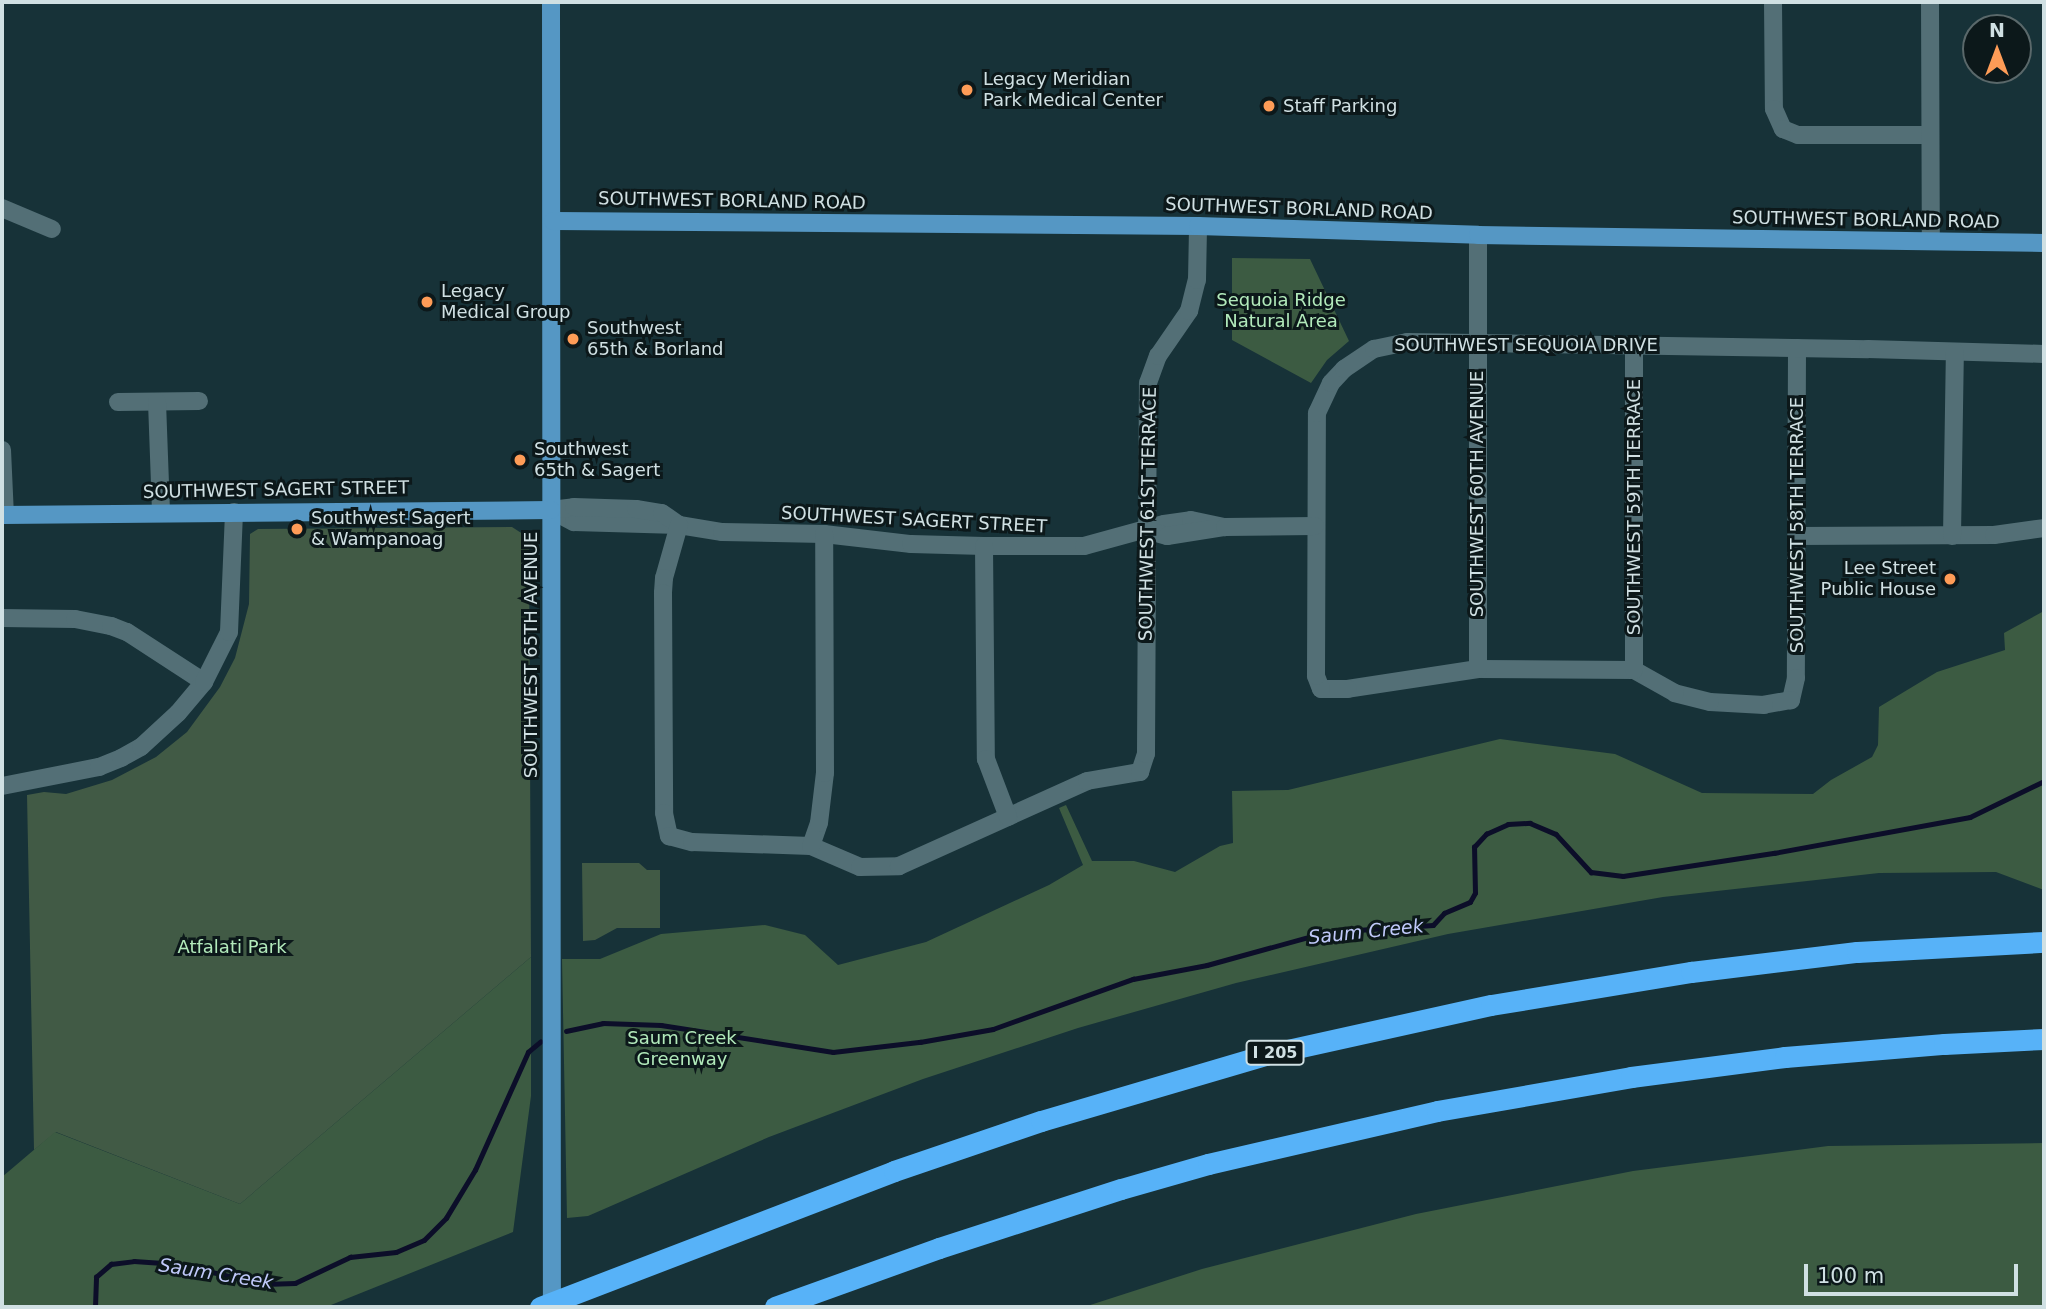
<!DOCTYPE html>
<html>
<head>
<meta charset="utf-8">
<style>
	body { margin:0 }
	#map { position:relative; width:2046px; height:1309px; overflow:hidden; background:#173238; font-family:"DejaVu Sans",sans-serif }
	div>[style] { position:absolute }
	.green>* { inset:0; background:#415a45 }
	.forest>* { inset:0; background:#3c5b42 }
	.stream>* { height:4.5px; margin:-2.25px; padding:0 2.25px; transform-origin:2.25px; border-radius:2.25px; background:#0c0e29 }
	.minor>* { height:18px; margin:-9px; padding:0 9px; transform-origin:9px; border-radius:9px; background:#536f76 }
	.major>* { height:18px; margin:-9px; padding:0 9px; transform-origin:9px; border-radius:9px; background:#5597c4 }
	.highway>* { height:21px; margin:-10.5px; padding:0 10.5px; transform-origin:10.5px; border-radius:10.5px; background:#57b2f8 }
	.dots>* { width:19px; height:19px; translate:-50% -50%; box-sizing:border-box; border:4px solid #0c181a; border-radius:50% }
	span { translate:-50% -50%; white-space:nowrap; text-align:center; line-height:1.15; -webkit-text-stroke:6px #0c181a; paint-order:stroke }
	.shield-label span { padding:2px 5px; background:#0c181a; border:2px solid; border-radius:5px; -webkit-text-stroke-width:0 }
	.shield-label { font-size:16px; color:#d0e0e3; font-weight:700 }
	.poi-label { font-size:18px; color:#d0e0e3 }
	.left { translate:0 -50%; text-align:left }
	.right { translate:-100% -50%; text-align:right }
	.street-label { font-size:18px; color:#d0e0e3 }
	.park-label { font-size:18px; color:#b2eabb }
	.water-label { font-size:19px; color:#c0c9fa; font-style:italic }
	.frame { position:absolute; inset:0; border:4px solid #d0e0e3; pointer-events:none }
	.north { position:absolute; left:1962px; top:14px; width:70px; height:70px; box-sizing:border-box; background:#0c181a; border:2px solid #5a686a; border-radius:50%; rotate:0deg; font-size:19px; font-weight:700; line-height:28px; text-align:center; color:#d0e0e3 }
	.north::after { content:''; display:block; margin:auto; width:24px; height:32px; background:#fe9c57; clip-path:polygon(50% 0,100% 100%,50% 72%,0 100%) }
	.scale { position:absolute; left:1804px; top:1264px; width:214px; height:32px; box-sizing:border-box; border:4px solid #d0e0e3; border-top:0; padding-left:9px; font-size:21px; line-height:24px; white-space:nowrap; color:#d0e0e3; -webkit-text-stroke:5px #0c181a; paint-order:stroke }
</style>
</head>
<body>
<div id="map">
	<div class="green">
		<i style="clip-path:polygon(512px 527px,529px 538px,531px 957px,240px 1204px,56px 1132px,34px 1150px,27px 795px,44px 792px,66px 794px,112px 780px,156px 757px,187px 732px,220px 687px,235px 658px,249px 604px,250px 534px,258px 529px)"></i>
		<i style="clip-path:polygon(582px 863px,639px 863px,647px 870px,660px 870px,660px 928px,617px 928px,595px 940px,583px 941px)"></i>
	</div>
	<div class="forest">
		<i style="clip-path:polygon(1232px 258px,1310px 259px,1349px 341px,1327px 360px,1311px 383px,1232px 340px)"></i>
		<i style="clip-path:polygon(2044px 611px,2044px 890px,1996px 872px,1879px 873px,1663px 897px,1448px 934px,1236px 983px,1078px 1028px,923px 1079px,769px 1137px,588px 1216px,567px 1218px,562px 959px,600px 959px,661px 934px,765px 925px,805px 935px,838px 965px,926px 942px,1049px 885px,1083px 865px,1059px 808px,1066px 805px,1092px 861px,1134px 861px,1175px 872px,1220px 846px,1233px 843px,1232px 791px,1288px 790px,1500px 739px,1615px 754px,1702px 793px,1813px 794px,1831px 780px,1872px 757px,1878px 745px,1879px 707px,1937px 672px,2005px 650px,2004px 633px)"></i>
		<i style="clip-path:polygon(531px 957px,531px 1096px,513px 1232px,326px 1307px,2px 1307px,2px 1177px,55px 1132px,240px 1204px)"></i>
		<i style="clip-path:polygon(2044px 1143px,2044px 1307px,1084px 1307px,1202px 1269px,1416px 1214px,1633px 1171px,1828px 1146px)"></i>
	</div>
	<div class="stream">
		<i style="left:566px;top:1031px;width:38px;rotate:-12deg"></i>
		<i style="left:603px;top:1023px;width:58px;rotate:2deg"></i>
		<i style="left:661px;top:1025px;width:174px;rotate:8.9deg"></i>
		<i style="left:833px;top:1052px;width:88px;rotate:-6.6deg"></i>
		<i style="left:920px;top:1042px;width:74px;rotate:-10.1deg"></i>
		<i style="left:993px;top:1029px;width:149px;rotate:-19.7deg"></i>
		<i style="left:1133px;top:979px;width:75px;rotate:-10.7deg"></i>
		<i style="left:1207px;top:965px;width:124px;rotate:-15.4deg"></i>
		<i style="left:1327px;top:932px;width:106px;rotate:-3.8deg"></i>
		<i style="left:1433px;top:925px;width:16px;rotate:-47deg"></i>
		<i style="left:1444px;top:913px;width:28px;rotate:-23deg"></i>
		<i style="left:1470px;top:902px;width:10px;rotate:-61deg"></i>
		<i style="left:1475px;top:893px;width:46px;rotate:-91.2deg"></i>
		<i style="left:1474px;top:847px;width:18px;rotate:-47deg"></i>
		<i style="left:1486px;top:834px;width:24px;rotate:-24deg"></i>
		<i style="left:1508px;top:824px;width:22px;rotate:-3deg"></i>
		<i style="left:1530px;top:823px;width:28px;rotate:23deg"></i>
		<i style="left:1556px;top:834px;width:52px;rotate:47.4deg"></i>
		<i style="left:1591px;top:872px;width:32px;rotate:7deg"></i>
		<i style="left:1623px;top:876px;width:153px;rotate:-8.7deg"></i>
		<i style="left:1774px;top:853px;width:199px;rotate:-10.4deg"></i>
		<i style="left:1970px;top:817px;width:82px;rotate:-25.9deg"></i>
		<i style="left:95px;top:1307px;width:30px;rotate:-88deg"></i>
		<i style="left:96px;top:1277px;width:20px;rotate:-41deg"></i>
		<i style="left:111px;top:1264px;width:23px;rotate:-7deg"></i>
		<i style="left:134px;top:1261px;width:43px;rotate:4deg"></i>
		<i style="left:177px;top:1264px;width:89px;rotate:12.9deg"></i>
		<i style="left:264px;top:1284px;width:31px;rotate:-2deg"></i>
		<i style="left:295px;top:1283px;width:61px;rotate:-25.3deg"></i>
		<i style="left:350px;top:1257px;width:46px;rotate:-6.2deg"></i>
		<i style="left:396px;top:1252px;width:30px;rotate:-23deg"></i>
		<i style="left:424px;top:1240px;width:31px;rotate:-45deg"></i>
		<i style="left:446px;top:1218px;width:56px;rotate:-58.9deg"></i>
		<i style="left:475px;top:1170px;width:129px;rotate:-65.8deg"></i>
		<i style="left:528px;top:1052px;width:16px;rotate:-40deg"></i>
	</div>
	<div class="minor">
		<i style="left:1773px;top:2px;width:107px;rotate:89.5deg"></i>
		<i style="left:1774px;top:109px;width:22px;rotate:66deg"></i>
		<i style="left:1783px;top:129px;width:16px;rotate:22deg"></i>
		<i style="left:1798px;top:135px;width:130px"></i>
		<i style="left:1930px;top:2px;width:239px;rotate:89.8deg"></i>
		<i style="left:2px;top:208px;width:54px;rotate:22.8deg"></i>
		<i style="left:1797px;top:348px;width:330px;rotate:90.2deg"></i>
		<i style="left:1796px;top:678px;width:23px;rotate:103deg"></i>
		<i style="left:1791px;top:700px;width:27px;rotate:170deg"></i>
		<i style="left:1764px;top:705px;width:54px;rotate:-176.8deg"></i>
		<i style="left:1710px;top:702px;width:36px;rotate:-166deg"></i>
		<i style="left:1675px;top:693px;width:47px;rotate:-150.7deg"></i>
		<i style="left:1634px;top:670px;width:156px;rotate:-179.6deg"></i>
		<i style="left:1478px;top:669px;width:132px;rotate:171.3deg"></i>
		<i style="left:1348px;top:689px;width:27px;rotate:180deg"></i>
		<i style="left:1321px;top:689px;width:14px;rotate:-111deg"></i>
		<i style="left:1316px;top:676px;width:263px;rotate:-89.8deg"></i>
		<i style="left:1317px;top:413px;width:33px;rotate:-65deg"></i>
		<i style="left:1331px;top:383px;width:19px;rotate:-47deg"></i>
		<i style="left:1344px;top:369px;width:36px;rotate:-34deg"></i>
		<i style="left:1374px;top:349px;width:34px;rotate:-12deg"></i>
		<i style="left:1407px;top:342px;width:461px;rotate:0.9deg"></i>
		<i style="left:1868px;top:349px;width:176px;rotate:1.6deg"></i>
		<i style="left:118px;top:402px;width:81px;rotate:-0.7deg"></i>
		<i style="left:157px;top:402px;width:111px;rotate:87.9deg"></i>
		<i style="left:2px;top:450px;width:65px;rotate:87.4deg"></i>
		<i style="left:551px;top:510px;width:26px;rotate:28deg"></i>
		<i style="left:574px;top:522px;width:105px;rotate:1.6deg"></i>
		<i style="left:679px;top:525px;width:44px;rotate:9.2deg"></i>
		<i style="left:722px;top:532px;width:102px;rotate:1.1deg"></i>
		<i style="left:824px;top:534px;width:88px;rotate:6.6deg"></i>
		<i style="left:911px;top:544px;width:73px;rotate:1.6deg"></i>
		<i style="left:984px;top:546px;width:100px"></i>
		<i style="left:1084px;top:546px;width:83px;rotate:-15.4deg"></i>
		<i style="left:1164px;top:524px;width:27px;rotate:-8deg"></i>
		<i style="left:1191px;top:520px;width:35px;rotate:12deg"></i>
		<i style="left:551px;top:510px;width:23px;rotate:-7deg"></i>
		<i style="left:574px;top:507px;width:62px;rotate:1.8deg"></i>
		<i style="left:636px;top:509px;width:26px;rotate:9deg"></i>
		<i style="left:662px;top:513px;width:21px;rotate:35deg"></i>
		<i style="left:679px;top:525px;width:55px;rotate:105.8deg"></i>
		<i style="left:664px;top:578px;width:15px;rotate:94deg"></i>
		<i style="left:663px;top:593px;width:220px;rotate:89.7deg"></i>
		<i style="left:664px;top:813px;width:24px;rotate:78deg"></i>
		<i style="left:669px;top:836px;width:24px;rotate:15deg"></i>
		<i style="left:692px;top:842px;width:119px;rotate:1.9deg"></i>
		<i style="left:811px;top:846px;width:53px;rotate:23.2deg"></i>
		<i style="left:860px;top:867px;width:39px;rotate:-1deg"></i>
		<i style="left:899px;top:866px;width:206px;rotate:-24.3deg"></i>
		<i style="left:1087px;top:781px;width:54px;rotate:-9.6deg"></i>
		<i style="left:1140px;top:772px;width:19px;rotate:-72deg"></i>
		<i style="left:1146px;top:754px;width:371px;rotate:-89.7deg"></i>
		<i style="left:1148px;top:383px;width:29px;rotate:-70deg"></i>
		<i style="left:1158px;top:356px;width:55px;rotate:-55.4deg"></i>
		<i style="left:1189px;top:311px;width:32px;rotate:-76deg"></i>
		<i style="left:1197px;top:280px;width:54px;rotate:-88.9deg"></i>
		<i style="left:1146px;top:530px;width:22px;rotate:16deg"></i>
		<i style="left:1167px;top:536px;width:59px;rotate:-8.8deg"></i>
		<i style="left:1225px;top:527px;width:90px;rotate:-0.6deg"></i>
		<i style="left:1797px;top:536px;width:197px;rotate:-0.3deg"></i>
		<i style="left:1994px;top:535px;width:50px;rotate:-8deg"></i>
		<i style="left:1952px;top:536px;width:184px;rotate:-89.1deg"></i>
		<i style="left:984px;top:546px;width:213px;rotate:89.5deg"></i>
		<i style="left:986px;top:759px;width:62px;rotate:69.2deg"></i>
		<i style="left:2px;top:618px;width:73px;rotate:0.8deg"></i>
		<i style="left:75px;top:619px;width:37px;rotate:11deg"></i>
		<i style="left:111px;top:626px;width:17px;rotate:21deg"></i>
		<i style="left:127px;top:632px;width:92px;rotate:33deg"></i>
		<i style="left:1478px;top:669px;width:434px;rotate:-90deg"></i>
		<i style="left:1634px;top:670px;width:326px;rotate:-90deg"></i>
		<i style="left:2px;top:786px;width:99px;rotate:-11.1deg"></i>
		<i style="left:99px;top:767px;width:24px;rotate:-22deg"></i>
		<i style="left:121px;top:758px;width:23px;rotate:-29deg"></i>
		<i style="left:141px;top:747px;width:50px;rotate:-42.6deg"></i>
		<i style="left:178px;top:713px;width:40px;rotate:-50deg"></i>
		<i style="left:204px;top:682px;width:56px;rotate:-63.4deg"></i>
		<i style="left:229px;top:632px;width:120px;rotate:-87.6deg"></i>
		<i style="left:811px;top:846px;width:24px;rotate:-71deg"></i>
		<i style="left:819px;top:823px;width:50px;rotate:-83.2deg"></i>
		<i style="left:825px;top:773px;width:239px;rotate:-90.2deg"></i>
	</div>
	<div class="major">
		<i style="left:551px;top:2px;width:1305px;rotate:89.96deg"></i>
		<i style="left:553px;top:221px;width:645px;rotate:0.44deg"></i>
		<i style="left:1198px;top:226px;width:280px;rotate:1.8deg"></i>
		<i style="left:1478px;top:235px;width:566px;rotate:0.81deg"></i>
		<i style="left:2px;top:515px;width:549px;rotate:-0.52deg"></i>
	</div>
	<div class="highway">
		<i style="left:540px;top:1307px;width:379px;rotate:-21deg"></i>
		<i style="left:894px;top:1171px;width:155px;rotate:-18.8deg"></i>
		<i style="left:1041px;top:1121px;width:234px;rotate:-16.4deg"></i>
		<i style="left:1265px;top:1055px;width:231px;rotate:-12.5deg"></i>
		<i style="left:1491px;top:1005px;width:203px;rotate:-9.4deg"></i>
		<i style="left:1691px;top:972px;width:167px;rotate:-6.9deg"></i>
		<i style="left:1857px;top:952px;width:187px;rotate:-3.1deg"></i>
		<i style="left:775px;top:1307px;width:174px;rotate:-19.8deg"></i>
		<i style="left:939px;top:1248px;width:191px;rotate:-18deg"></i>
		<i style="left:1121px;top:1189px;width:91px;rotate:-16deg"></i>
		<i style="left:1208px;top:1164px;width:235px;rotate:-13deg"></i>
		<i style="left:1437px;top:1111px;width:197px;rotate:-9.9deg"></i>
		<i style="left:1631px;top:1077px;width:155px;rotate:-7.4deg"></i>
		<i style="left:1785px;top:1057px;width:160px;rotate:-4.7deg"></i>
		<i style="left:1944px;top:1044px;width:100px;rotate:-2.9deg"></i>
	</div>
	<div class="dots">
		<i style="left:967px;top:90px;background:#fe9c57"></i>
		<i style="left:1269px;top:106px;background:#fe9c57"></i>
		<i style="left:427px;top:302px;background:#fe9c57"></i>
		<i style="left:573px;top:339px;background:#fe9c57"></i>
		<i style="left:520px;top:460px;background:#fe9c57"></i>
		<i style="left:297px;top:529px;background:#fe9c57"></i>
		<i style="left:1950px;top:579px;background:#fe9c57"></i>
	</div>
	<div class="shield-label">
		<span style="left:1275px;top:1053px">I 205</span>
	</div>
	<div class="poi-label">
		<span class="left" style="left:983px;top:90px">Legacy Meridian<br>Park Medical Center</span>
		<span class="left" style="left:1283px;top:106px">Staff Parking</span>
		<span class="left" style="left:441px;top:302px">Legacy<br>Medical Group</span>
		<span class="left" style="left:587px;top:339px">Southwest<br>65th &amp; Borland</span>
		<span class="left" style="left:534px;top:460px">Southwest<br>65th &amp; Sagert</span>
		<span class="left" style="left:311px;top:529px">Southwest Sagert<br>&amp; Wampanoag</span>
		<span class="right" style="left:1936px;top:579px">Lee Street<br>Public House</span>
	</div>
	<div class="street-label">
		<span style="left:732px;top:201px;rotate:1deg">SOUTHWEST BORLAND ROAD</span>
		<span style="left:1299px;top:209px;rotate:2deg">SOUTHWEST BORLAND ROAD</span>
		<span style="left:1866px;top:220px;rotate:1deg">SOUTHWEST BORLAND ROAD</span>
		<span style="left:1526px;top:345px">SOUTHWEST SEQUOIA DRIVE</span>
		<span style="left:276px;top:490px;rotate:-1deg">SOUTHWEST SAGERT STREET</span>
		<span style="left:1477px;top:494px;rotate:-90deg">SOUTHWEST 60TH AVENUE</span>
		<span style="left:1634px;top:507px;rotate:-90deg">SOUTHWEST 59TH TERRACE</span>
		<span style="left:1148px;top:514px;rotate:-89deg">SOUTHWEST 61ST TERRACE</span>
		<span style="left:914px;top:520px;rotate:3deg">SOUTHWEST SAGERT STREET</span>
		<span style="left:1797px;top:525px;rotate:-90deg">SOUTHWEST 58TH TERRACE</span>
		<span style="left:531px;top:655px;rotate:-90deg">SOUTHWEST 65TH AVENUE</span>
	</div>
	<div class="park-label">
		<span style="left:1281px;top:311px">Sequoia Ridge<br>Natural Area</span>
		<span style="left:232px;top:947px">Atfalati Park</span>
		<span style="left:682px;top:1049px">Saum Creek<br>Greenway</span>
	</div>
	<div class="water-label">
		<span style="left:1366px;top:932px;rotate:-6deg">Saum Creek</span>
		<span style="left:216px;top:1274px;rotate:9deg">Saum Creek</span>
	</div>
	<div class="frame"></div>
	<div class="north">N</div>
	<div class="scale">100 m</div>
</div>
</body>
</html>
